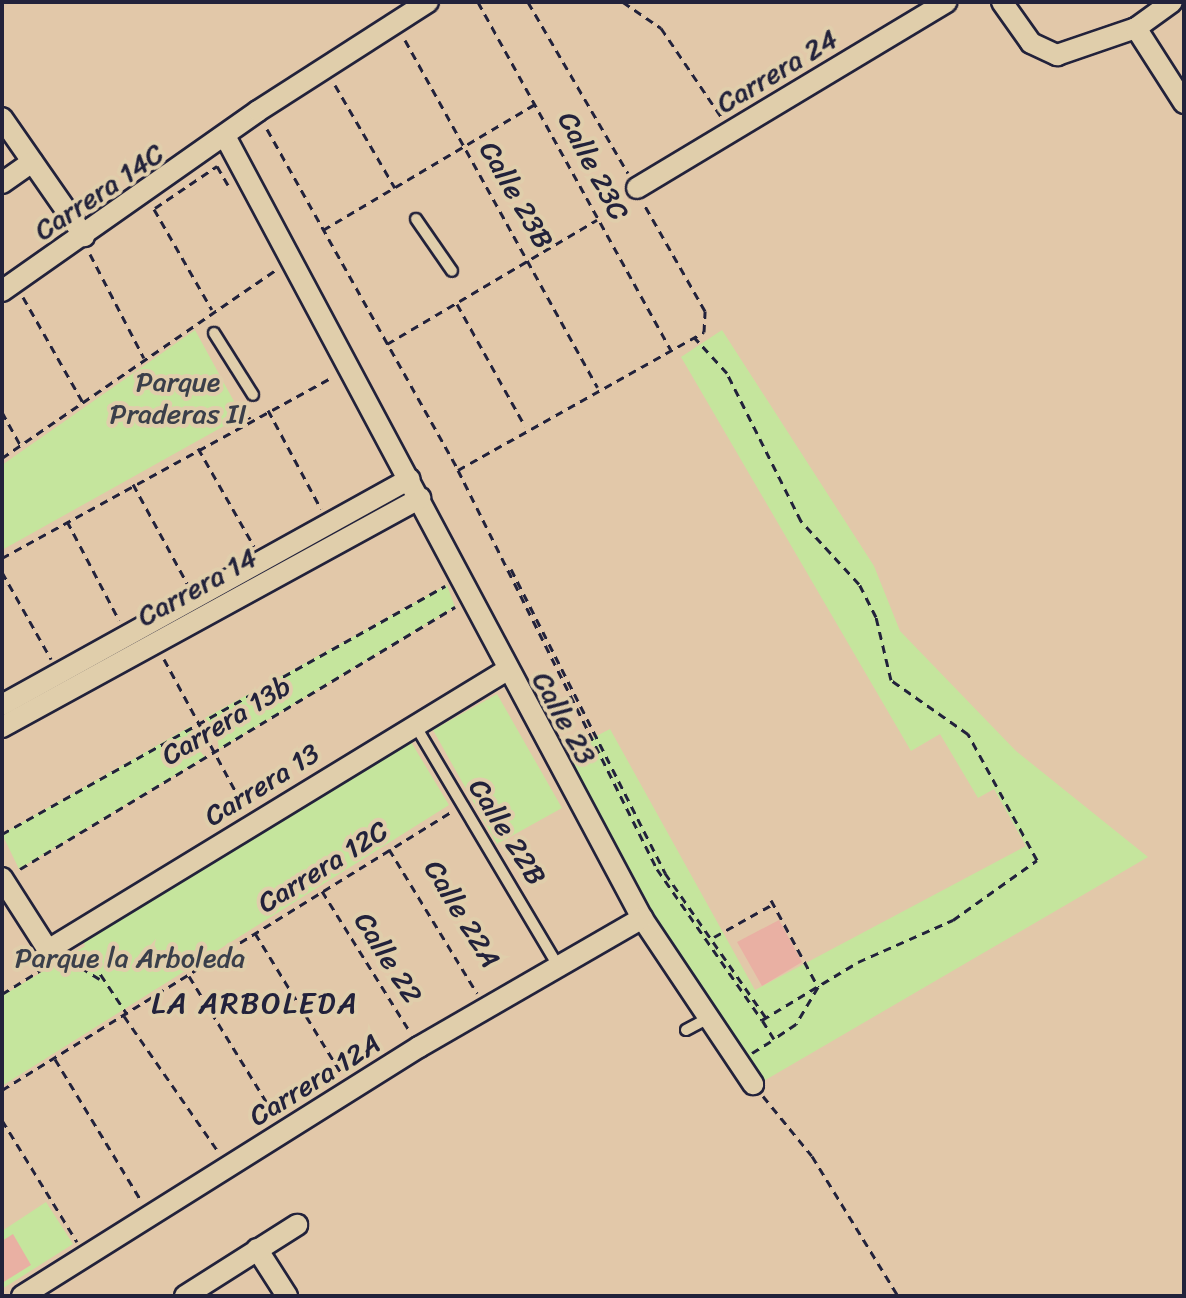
<!DOCTYPE html>
<html>
<head>
<meta charset="utf-8">
<style>
	body { margin:0 }
	#map { position:relative; width:1186px; height:1298px; overflow:hidden; background:#e2c8a9; font-family:Sriracha,sans-serif }
	div>[style] { position:absolute }
	.green>* { inset:0; background:#c5e59d }
	.building>* { inset:0; background:#e9b0a3 }
	.path>* { height:3px; margin-top:-1.5px; transform-origin:0; background:repeating-linear-gradient(90deg,#22223b 0 8px,transparent 0 14px) }
	.roads { filter:drop-shadow(2px 0 #22223b) drop-shadow(-2px 0 #22223b) drop-shadow(0 2px #22223b) drop-shadow(0 -2px #22223b) }
	.lane>* { height:10px; margin:-5px; padding:0 5px; transform-origin:5px; border-radius:5px; background:#e0ceab }
	.street>* { height:20px; margin:-10px; padding:0 10px; transform-origin:10px; border-radius:10px; background:#e0ceab }
	span { translate:-50% -50%; white-space:nowrap; text-align:center; line-height:1.15; -webkit-text-stroke:8px #e0ceab; paint-order:stroke }
	.street-label { font-size:28px; color:#22223b }
	.park-label { font-size:28px; color:#3a3f4a }
	.neighbourhood-label { font-size:30px; color:#22223b; letter-spacing:2px }
	.frame { position:absolute; inset:0; border:4px solid #22223b; pointer-events:none }
</style>
</head>
<body>
<div id="map">
	<div class="green">
		<i style="clip-path:polygon(195px 330px,242px 416px,2px 550px,2px 465px)"></i>
		<i style="clip-path:polygon(722px 330px,874px 566px,900px 631px,1016px 751px,1148px 857px,762px 1082px,652px 916px,569px 763px,571px 749px,610px 729px,755px 990px,1026px 846px,994px 789px,978px 798px,940px 734px,911px 751px,681px 357px)"></i>
		<i style="clip-path:polygon(447px 585px,455px 607px,219px 749px,216px 729px,205px 718px)"></i>
		<i style="clip-path:polygon(497px 694px,562px 808px,497px 844px,433px 730px)"></i>
		<i style="clip-path:polygon(191px 726px,193px 743px,205px 757px,19px 869px,2px 834px)"></i>
		<i style="clip-path:polygon(408px 737px,449px 805px,2px 1086px,2px 996px,85px 946px,82px 939px)"></i>
		<i style="clip-path:polygon(46px 1202px,73px 1244px,2px 1289px,2px 1231px)"></i>
	</div>
	<div class="building">
		<i style="clip-path:polygon(779px 920px,802px 962px,762px 986px,737px 942px)"></i>
		<i style="clip-path:polygon(13px 1234px,31px 1265px,2px 1283px,2px 1241px)"></i>
	</div>
	<div class="path">
		<i style="left:478px;top:2px;width:397px;rotate:61deg"></i>
		<i style="left:528px;top:2px;width:198px;rotate:59.7deg"></i>
		<i style="left:623px;top:2px;width:46px;rotate:34.4deg"></i>
		<i style="left:661px;top:28px;width:109px;rotate:55.9deg"></i>
		<i style="left:405px;top:40px;width:397px;rotate:61deg"></i>
		<i style="left:335px;top:85px;width:119px;rotate:59.8deg"></i>
		<i style="left:267px;top:129px;width:391px;rotate:60.7deg"></i>
		<i style="left:458px;top:470px;width:446px;rotate:63.5deg"></i>
		<i style="left:657px;top:869px;width:184px;rotate:55.2deg"></i>
		<i style="left:762px;top:1020px;width:112px;rotate:-31.1deg"></i>
		<i style="left:858px;top:962px;width:104px;rotate:-23.9deg"></i>
		<i style="left:953px;top:920px;width:103px;rotate:-35.5deg"></i>
		<i style="left:1037px;top:860px;width:144px;rotate:-118.7deg"></i>
		<i style="left:968px;top:734px;width:94px;rotate:-145deg"></i>
		<i style="left:891px;top:680px;width:65px;rotate:-103.4deg"></i>
		<i style="left:876px;top:617px;width:37px;rotate:-117deg"></i>
		<i style="left:859px;top:584px;width:86px;rotate:-132.6deg"></i>
		<i style="left:801px;top:521px;width:165px;rotate:-116.6deg"></i>
		<i style="left:727px;top:373px;width:49px;rotate:-132.5deg"></i>
		<i style="left:155px;top:208px;width:75px;rotate:-34.1deg"></i>
		<i style="left:217px;top:166px;width:22px;rotate:60deg"></i>
		<i style="left:154px;top:209px;width:116px;rotate:60.1deg"></i>
		<i style="left:323px;top:230px;width:249px;rotate:-30.7deg"></i>
		<i style="left:90px;top:254px;width:117px;rotate:62.6deg"></i>
		<i style="left:23px;top:297px;width:120px;rotate:60.4deg"></i>
		<i style="left:457px;top:304px;width:140px;rotate:60.9deg"></i>
		<i style="left:387px;top:344px;width:244px;rotate:-30.6deg"></i>
		<i style="left:242px;top:405px;width:16px;rotate:60deg"></i>
		<i style="left:268px;top:410px;width:112px;rotate:61.8deg"></i>
		<i style="left:2px;top:412px;width:37px;rotate:61deg"></i>
		<i style="left:198px;top:448px;width:113px;rotate:60.3deg"></i>
		<i style="left:2px;top:458px;width:332px;rotate:-34.5deg"></i>
		<i style="left:458px;top:470px;width:282px;rotate:-29.3deg"></i>
		<i style="left:704px;top:332px;width:21px;rotate:-87deg"></i>
		<i style="left:705px;top:311px;width:123px;rotate:-119.7deg"></i>
		<i style="left:133px;top:484px;width:113px;rotate:61.4deg"></i>
		<i style="left:67px;top:521px;width:112px;rotate:62.3deg"></i>
		<i style="left:2px;top:558px;width:376px;rotate:-28.7deg"></i>
		<i style="left:511px;top:569px;width:341px;rotate:63.1deg"></i>
		<i style="left:665px;top:873px;width:177px;rotate:55.1deg"></i>
		<i style="left:2px;top:572px;width:100px;rotate:60.6deg"></i>
		<i style="left:164px;top:659px;width:168px;rotate:61.6deg"></i>
		<i style="left:2px;top:834px;width:508px;rotate:-29.24deg"></i>
		<i style="left:389px;top:849px;width:169px;rotate:58.6deg"></i>
		<i style="left:20px;top:869px;width:508px;rotate:-31.06deg"></i>
		<i style="left:322px;top:891px;width:164px;rotate:58deg"></i>
		<i style="left:771px;top:900px;width:99px;rotate:61.6deg"></i>
		<i style="left:818px;top:987px;width:43px;rotate:120.7deg"></i>
		<i style="left:796px;top:1024px;width:27px;rotate:146deg"></i>
		<i style="left:255px;top:933px;width:164px;rotate:58.4deg"></i>
		<i style="left:714px;top:937px;width:68px;rotate:-29.2deg"></i>
		<i style="left:85px;top:951px;width:76px;rotate:56.3deg"></i>
		<i style="left:69px;top:960px;width:36px;rotate:32deg"></i>
		<i style="left:189px;top:976px;width:164px;rotate:58.4deg"></i>
		<i style="left:2px;top:994px;width:49px;rotate:-31.8deg"></i>
		<i style="left:124px;top:1016px;width:165px;rotate:55.2deg"></i>
		<i style="left:752px;top:1053px;width:26px;rotate:-32deg"></i>
		<i style="left:774px;top:1039px;width:22px;rotate:-122deg"></i>
		<i style="left:55px;top:1059px;width:164px;rotate:58.7deg"></i>
		<i style="left:2px;top:1090px;width:528px;rotate:-31.76deg"></i>
		<i style="left:763px;top:1096px;width:77px;rotate:50.8deg"></i>
		<i style="left:812px;top:1156px;width:164px;rotate:58.4deg"></i>
		<i style="left:2px;top:1120px;width:143px;rotate:58.4deg"></i>
	</div>
	<div class="roads">
		<div class="lane">
			<i style="left:416px;top:219px;width:63px;rotate:55.3deg"></i>
			<i style="left:214px;top:333px;width:73px;rotate:57.8deg"></i>
			<i style="left:415px;top:725px;width:280px;rotate:59.3deg"></i>
			<i style="left:686px;top:1030px;width:24px;rotate:-28deg"></i>
		</div>
		<div class="street">
			<i style="left:1002px;top:2px;width:50px;rotate:54.7deg"></i>
			<i style="left:1031px;top:43px;width:29px;rotate:25deg"></i>
			<i style="left:1057px;top:55px;width:83px;rotate:-18.9deg"></i>
			<i style="left:1136px;top:28px;width:44px;rotate:-35.8deg"></i>
			<i style="left:1136px;top:28px;width:89px;rotate:57.4deg"></i>
			<i style="left:2px;top:118px;width:144px;rotate:55.2deg"></i>
			<i style="left:226px;top:138px;width:884px;rotate:61.93deg"></i>
			<i style="left:642px;top:918px;width:200px;rotate:56.2deg"></i>
			<i style="left:2px;top:183px;width:37px;rotate:-35deg"></i>
			<i style="left:637px;top:188px;width:361px;rotate:-31deg"></i>
			<i style="left:2px;top:291px;width:313px;rotate:-35.1deg"></i>
			<i style="left:258px;top:111px;width:202px;rotate:-32.7deg"></i>
			<i style="left:2px;top:705px;width:466px;rotate:-29deg"></i>
			<i style="left:2px;top:727px;width:477px;rotate:-28.7deg"></i>
			<i style="left:2px;top:878px;width:85px;rotate:57.4deg"></i>
			<i style="left:48px;top:950px;width:538px;rotate:-31.38deg"></i>
			<i style="left:257px;top:1249px;width:56px;rotate:57.4deg"></i>
			<i style="left:22px;top:1296px;width:469px;rotate:-32.1deg"></i>
			<i style="left:419px;top:1047px;width:258px;rotate:-30deg"></i>
			<i style="left:185px;top:1296px;width:133px;rotate:-32.4deg"></i>
		</div>
	</div>
	<div class="street-label">
		<span style="left:777px;top:71px;rotate:-31deg">Carrera 24</span>
		<span style="left:593px;top:166px;rotate:62deg">Calle 23C</span>
		<span style="left:99px;top:192px;rotate:-34deg">Carrera 14C</span>
		<span style="left:516px;top:195px;rotate:60deg">Calle 23B</span>
		<span style="left:197px;top:587px;rotate:-29deg">Carrera 14</span>
		<span style="left:564px;top:718px;rotate:61deg">Calle 23</span>
		<span style="left:226px;top:721px;rotate:-31deg">Carrera 13b</span>
		<span style="left:262px;top:785px;rotate:-32deg">Carrera 13</span>
		<span style="left:507px;top:832px;rotate:58deg">Calle 22B</span>
		<span style="left:323px;top:867px;rotate:-32deg">Carrera 12C</span>
		<span style="left:462px;top:914px;rotate:59deg">Calle 22A</span>
		<span style="left:388px;top:958px;rotate:58deg">Calle 22</span>
		<span style="left:315px;top:1080px;rotate:-32deg">Carrera 12A</span>
	</div>
	<div class="park-label">
		<span style="left:178px;top:398px">Parque<br>Praderas II</span>
		<span style="left:130px;top:958px">Parque la Arboleda</span>
	</div>
	<div class="neighbourhood-label">
		<span style="left:255px;top:1003px">LA ARBOLEDA</span>
	</div>
	<div class="frame"></div>
</div>
</body>
</html>
